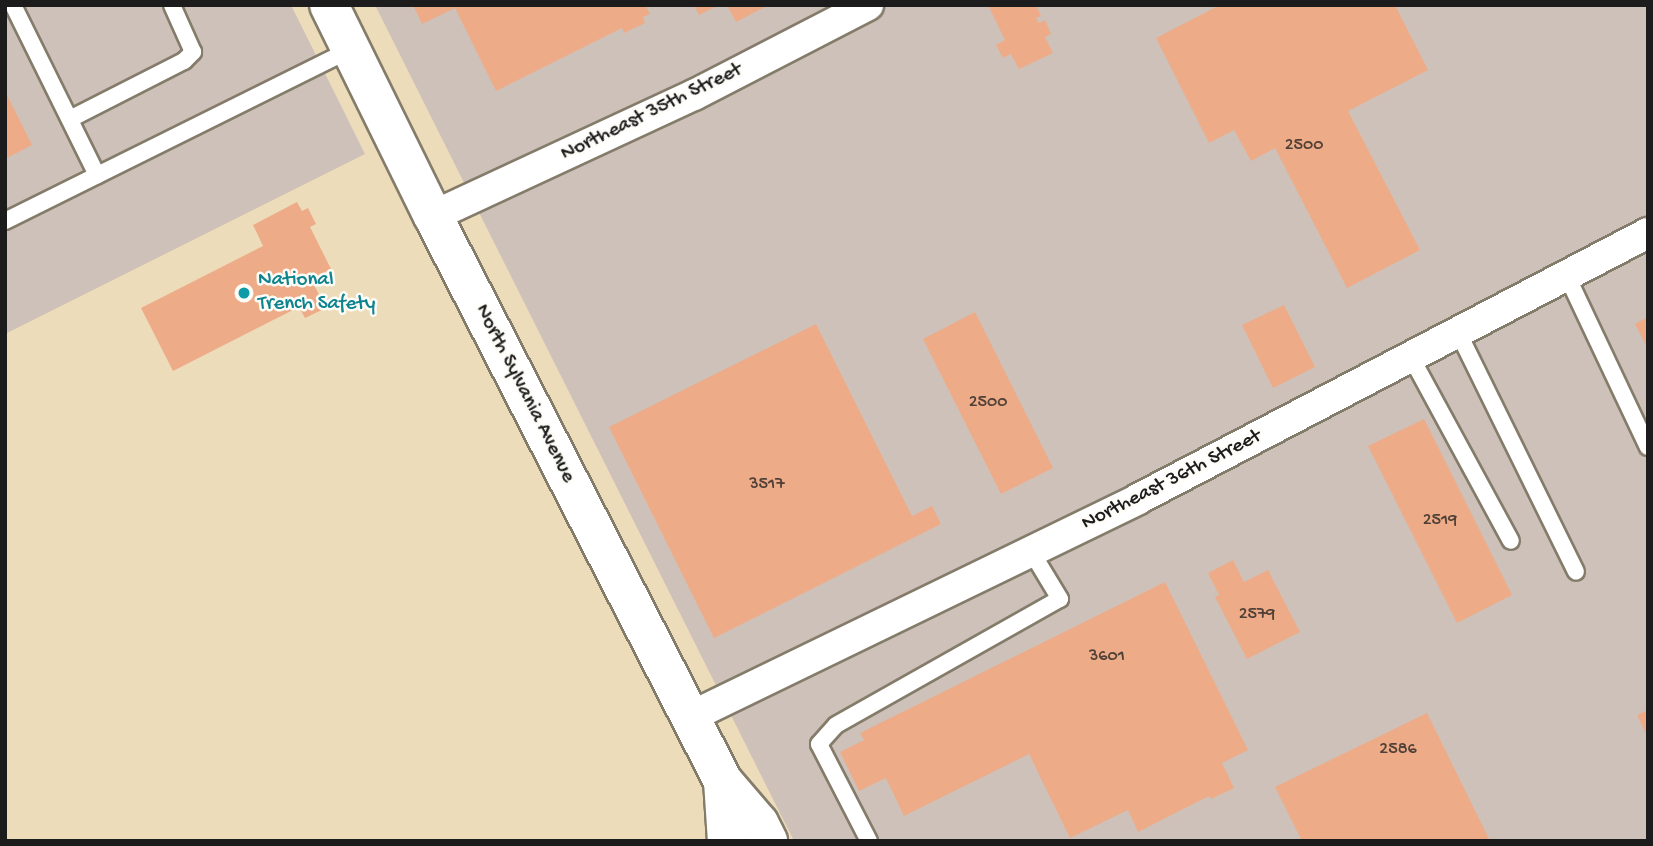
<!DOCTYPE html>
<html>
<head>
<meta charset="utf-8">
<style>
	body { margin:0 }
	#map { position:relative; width:1653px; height:846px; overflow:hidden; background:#eddcb9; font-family:"Gochi Hand",sans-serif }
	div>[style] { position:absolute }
	.industrial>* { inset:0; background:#cec1ba }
	.building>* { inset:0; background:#edac87 }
	.roads { filter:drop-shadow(2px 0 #847c6a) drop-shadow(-2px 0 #847c6a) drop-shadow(0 2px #847c6a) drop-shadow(0 -2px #847c6a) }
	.lane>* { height:16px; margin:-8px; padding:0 8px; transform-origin:8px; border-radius:8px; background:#fff }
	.street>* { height:30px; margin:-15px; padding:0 15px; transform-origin:15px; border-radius:15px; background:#fff }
	.secondary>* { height:38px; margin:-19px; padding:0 19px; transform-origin:19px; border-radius:19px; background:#fff }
	.dots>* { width:19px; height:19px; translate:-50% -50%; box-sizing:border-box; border:4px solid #fdfcf7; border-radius:50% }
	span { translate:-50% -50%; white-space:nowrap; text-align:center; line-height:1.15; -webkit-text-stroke:5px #fdfcf7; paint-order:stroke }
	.number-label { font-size:18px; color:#504037 }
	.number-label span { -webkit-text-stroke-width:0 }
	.street-label { font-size:21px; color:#1c1c1c }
	.culture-label { font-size:21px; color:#0d838f }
	.left { translate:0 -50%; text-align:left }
	.frame { position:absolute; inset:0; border:7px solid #1c1c1c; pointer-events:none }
</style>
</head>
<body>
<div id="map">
	<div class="industrial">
		<i style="clip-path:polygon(5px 5px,291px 5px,365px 154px,5px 334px)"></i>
		<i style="clip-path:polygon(375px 5px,1648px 5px,1648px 841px,794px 841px)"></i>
	</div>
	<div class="building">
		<i style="clip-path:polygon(413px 5px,645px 5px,650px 14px,643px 17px,645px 23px,624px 33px,622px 28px,496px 91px,455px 8px,422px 24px)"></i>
		<i style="clip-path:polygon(694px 5px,719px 5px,699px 15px)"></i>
		<i style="clip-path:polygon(727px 5px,769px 5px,736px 22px)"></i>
		<i style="clip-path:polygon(988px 5px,1036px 5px,1041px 16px,1036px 18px,1039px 23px,1045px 20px,1051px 34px,1045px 37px,1053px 53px,1019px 69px,1011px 54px,1003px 58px,996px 45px,1005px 40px)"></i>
		<i style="clip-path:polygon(1220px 5px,1395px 5px,1428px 70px,1348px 111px,1420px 250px,1347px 288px,1275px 148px,1251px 161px,1234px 130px,1209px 143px,1156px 38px)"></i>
		<i style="clip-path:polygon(5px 91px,32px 145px,5px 159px)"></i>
		<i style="clip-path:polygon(297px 202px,302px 211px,308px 208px,316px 224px,310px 227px,331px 269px,311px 279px,326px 308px,305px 318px,299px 307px,173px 371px,141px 308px,263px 246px,253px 225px)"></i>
		<i style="clip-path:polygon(1284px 305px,1315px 367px,1273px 388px,1242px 325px)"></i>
		<i style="clip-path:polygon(975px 312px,1053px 468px,1001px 494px,923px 339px)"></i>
		<i style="clip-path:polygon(1648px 317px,1648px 349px,1635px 324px)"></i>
		<i style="clip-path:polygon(816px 324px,912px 516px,932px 506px,941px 524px,714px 638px,609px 427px)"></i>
		<i style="clip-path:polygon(1424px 419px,1512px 595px,1457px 623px,1368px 446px)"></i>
		<i style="clip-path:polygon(1233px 560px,1244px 582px,1268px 570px,1300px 632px,1247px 659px,1215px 597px,1219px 595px,1208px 573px)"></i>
		<i style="clip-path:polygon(1165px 582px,1248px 750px,1222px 763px,1234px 788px,1211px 799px,1209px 796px,1138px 832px,1128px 810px,1070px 838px,1029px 754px,904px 816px,886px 778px,859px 791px,840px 752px,864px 740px,860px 733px)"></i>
		<i style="clip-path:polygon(1648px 710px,1648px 738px,1637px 715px)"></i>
		<i style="clip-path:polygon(1427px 713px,1490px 841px,1302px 841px,1275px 787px)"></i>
	</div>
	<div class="roads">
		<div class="lane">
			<i style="left:13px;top:5px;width:190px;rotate:63.7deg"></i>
			<i style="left:70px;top:119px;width:128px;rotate:-27deg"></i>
			<i style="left:184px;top:61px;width:13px;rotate:-45deg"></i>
			<i style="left:193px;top:52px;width:51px;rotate:-114.1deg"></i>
			<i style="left:5px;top:221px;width:386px;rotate:-26.4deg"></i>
			<i style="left:1567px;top:276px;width:189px;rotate:64.7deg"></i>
			<i style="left:1458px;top:332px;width:267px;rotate:63.8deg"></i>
			<i style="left:1411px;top:357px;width:209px;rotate:61.5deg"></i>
			<i style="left:869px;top:841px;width:109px;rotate:-117.3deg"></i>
			<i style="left:819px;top:744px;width:25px;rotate:-48deg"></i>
			<i style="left:836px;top:725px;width:257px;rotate:-29.4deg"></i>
			<i style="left:1060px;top:599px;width:56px;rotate:-121.1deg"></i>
		</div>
		<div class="street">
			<i style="left:433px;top:216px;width:288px;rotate:-24.9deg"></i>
			<i style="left:694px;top:95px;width:196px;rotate:-27.3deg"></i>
			<i style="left:690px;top:717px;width:498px;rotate:-25.9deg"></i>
			<i style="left:1138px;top:499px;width:575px;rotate:-27.55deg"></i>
		</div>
		<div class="secondary">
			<i style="left:329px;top:5px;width:235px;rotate:63.8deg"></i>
			<i style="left:433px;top:216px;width:635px;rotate:62.83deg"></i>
			<i style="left:723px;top:781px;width:55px;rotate:49.4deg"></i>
			<i style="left:759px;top:823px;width:20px;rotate:63deg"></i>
			<i style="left:723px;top:781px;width:60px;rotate:86.2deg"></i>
		</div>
	</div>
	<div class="dots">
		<i style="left:244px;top:293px;background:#0f9aa8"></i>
	</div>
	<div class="number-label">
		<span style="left:1304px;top:146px">2500</span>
		<span style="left:988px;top:403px">2500</span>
		<span style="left:767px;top:485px">3517</span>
		<span style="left:1440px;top:521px">2519</span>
		<span style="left:1257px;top:615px">2579</span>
		<span style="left:1107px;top:657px">3601</span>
		<span style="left:1398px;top:750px">2586</span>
	</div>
	<div class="street-label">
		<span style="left:652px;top:113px;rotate:-26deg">Northeast 35th Street</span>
		<span style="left:524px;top:394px;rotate:63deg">North Sylvania Avenue</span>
		<span style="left:1172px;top:481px;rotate:-27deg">Northeast 36th Street</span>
	</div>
	<div class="culture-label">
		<span class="left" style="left:258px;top:293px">National<br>Trench Safety</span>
	</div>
	<div class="frame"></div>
</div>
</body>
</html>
